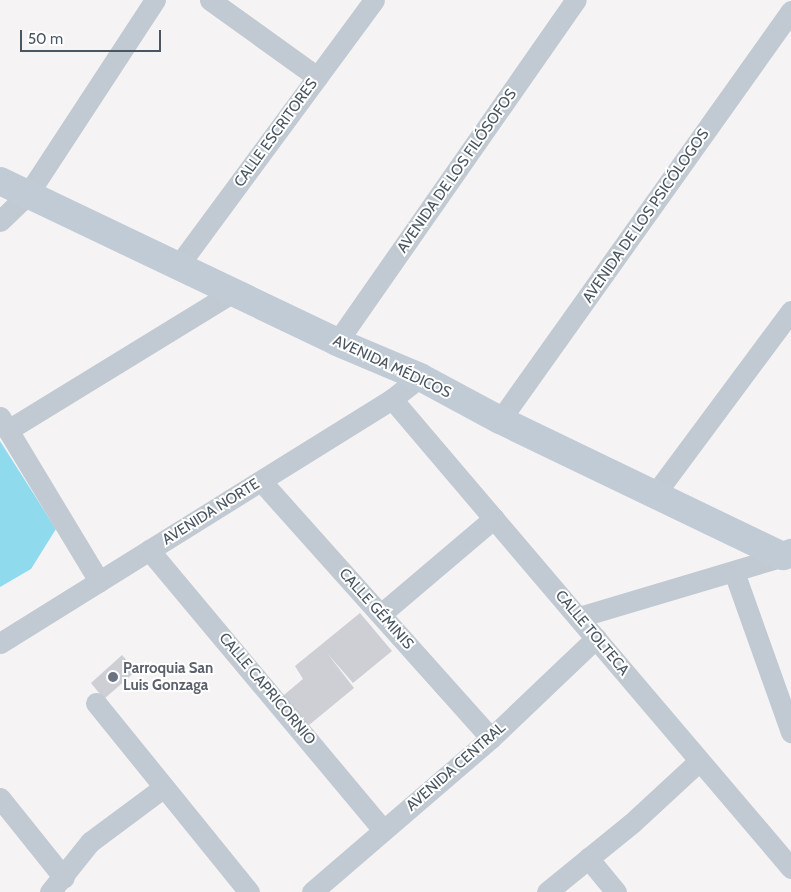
<!DOCTYPE html>
<html>
<head>
<meta charset="utf-8">
<style>
	body { margin:0 }
	#map { position:relative; width:791px; height:892px; overflow:hidden; background:#f5f3f3; font-family:Cabin,sans-serif }
	div>[style] { position:absolute }
	.water>* { inset:0; background:#90daee }
	.building>* { inset:0; background:#cdcfd5 }
	.street>* { height:21px; margin:-10.5px; padding:0 10.5px; transform-origin:10.5px; border-radius:10.5px; background:#c1cad2 }
	.secondary>* { height:28px; margin:-14px; padding:0 14px; transform-origin:14px; border-radius:14px; background:#c1cbd6 }
	.dots>* { width:14px; height:14px; translate:-50% -50%; box-sizing:border-box; border:2px solid #fff; border-radius:50% }
	span { translate:-50% -50%; white-space:nowrap; text-align:center; line-height:1.15; -webkit-text-stroke:4px #fff; paint-order:stroke }
	.street-label { font-size:15px; color:#4a5661 }
	.worship-label { font-size:15px; color:#5b616d; font-weight:700 }
	.left { translate:0 -50%; text-align:left }
	.scale { position:absolute; left:20px; top:30px; width:141px; height:22px; box-sizing:border-box; border:2px solid #4a5661; border-top:0; padding-left:6px; font-size:15px; line-height:18px; white-space:nowrap; color:#4a5661; -webkit-text-stroke:4px #fff; paint-order:stroke }
</style>
</head>
<body>
<div id="map">
	<div class="water">
		<i style="clip-path:polygon(0 441px,56px 529px,31px 569px,0 587px)"></i>
	</div>
	<div class="building">
		<i style="clip-path:polygon(360px 613px,392px 651px,353px 683px,327px 653px,354px 688px,303px 730px,278px 700px,303px 679px,295px 666px)"></i>
		<i style="clip-path:polygon(122px 655px,136px 671px,104px 699px,91px 683px)"></i>
	</div>
	<div class="street">
		<i style="left:210px;top:0;width:132px;rotate:35.7deg"></i>
		<i style="left:0;top:221px;width:39px;rotate:-44deg"></i>
		<i style="left:28px;top:194px;width:232px;rotate:-56.8deg"></i>
		<i style="left:178px;top:266px;width:330px;rotate:-53.6deg"></i>
		<i style="left:337px;top:342px;width:417px;rotate:-55.1deg"></i>
		<i style="left:392px;top:399px;width:616px;rotate:49.61deg"></i>
		<i style="left:0;top:417px;width:192px;rotate:58.9deg"></i>
		<i style="left:500px;top:420px;width:502px;rotate:-54.57deg"></i>
		<i style="left:8px;top:430px;width:264px;rotate:-31.5deg"></i>
		<i style="left:261px;top:481px;width:345px;rotate:48.2deg"></i>
		<i style="left:655px;top:494px;width:228px;rotate:-53.4deg"></i>
		<i style="left:149px;top:550px;width:365px;rotate:50.1deg"></i>
		<i style="left:734px;top:572px;width:170px;rotate:70.4deg"></i>
		<i style="left:381px;top:614px;width:148px;rotate:-40.3deg"></i>
		<i style="left:579px;top:617px;width:213px;rotate:-16.6deg"></i>
		<i style="left:0;top:643px;width:462px;rotate:-31.9deg"></i>
		<i style="left:392px;top:399px;width:36px;rotate:-38deg"></i>
		<i style="left:96px;top:703px;width:243px;rotate:51deg"></i>
		<i style="left:0;top:798px;width:102px;rotate:51.3deg"></i>
		<i style="left:588px;top:858px;width:44px;rotate:50.5deg"></i>
		<i style="left:50px;top:892px;width:64px;rotate:-51.3deg"></i>
		<i style="left:90px;top:842px;width:92px;rotate:-36.6deg"></i>
		<i style="left:312px;top:892px;width:236px;rotate:-40.7deg"></i>
		<i style="left:491px;top:738px;width:145px;rotate:-43.6deg"></i>
		<i style="left:547px;top:892px;width:109px;rotate:-39.1deg"></i>
		<i style="left:632px;top:823px;width:91px;rotate:-42.8deg"></i>
	</div>
	<div class="secondary">
		<i style="left:0;top:181px;width:373px;rotate:25.5deg"></i>
		<i style="left:337px;top:342px;width:90px;rotate:22.9deg"></i>
		<i style="left:420px;top:377px;width:91px;rotate:28.3deg"></i>
		<i style="left:500px;top:420px;width:314px;rotate:25.7deg"></i>
		<i style="left:783px;top:556px;width:9px;rotate:-21deg"></i>
	</div>
	<div class="dots">
		<i style="left:113px;top:677px;background:#6b7280"></i>
	</div>
	<div class="street-label">
		<span style="left:276px;top:133px;rotate:-54deg">CALLE ESCRITORES</span>
		<span style="left:457px;top:171px;rotate:-55deg">AVENIDA DE LOS FILÓSOFOS</span>
		<span style="left:646px;top:216px;rotate:-55deg">AVENIDA DE LOS PSICÓLOGOS</span>
		<span style="left:392px;top:367px;rotate:25deg">AVENIDA MÉDICOS</span>
		<span style="left:211px;top:512px;rotate:-32deg">AVENIDA NORTE</span>
		<span style="left:376px;top:609px;rotate:48deg">CALLE GÉMINIS</span>
		<span style="left:592px;top:633px;rotate:50deg">CALLE TOLTECA</span>
		<span style="left:267px;top:689px;rotate:50deg">CALLE CAPRICORNIO</span>
		<span style="left:456px;top:767px;rotate:-41deg">AVENIDA CENTRAL</span>
	</div>
	<div class="worship-label">
		<span class="left" style="left:123px;top:677px">Parroquia San<br>Luis Gonzaga</span>
	</div>
	<div class="scale">50 m</div>
</div>
</body>
</html>
